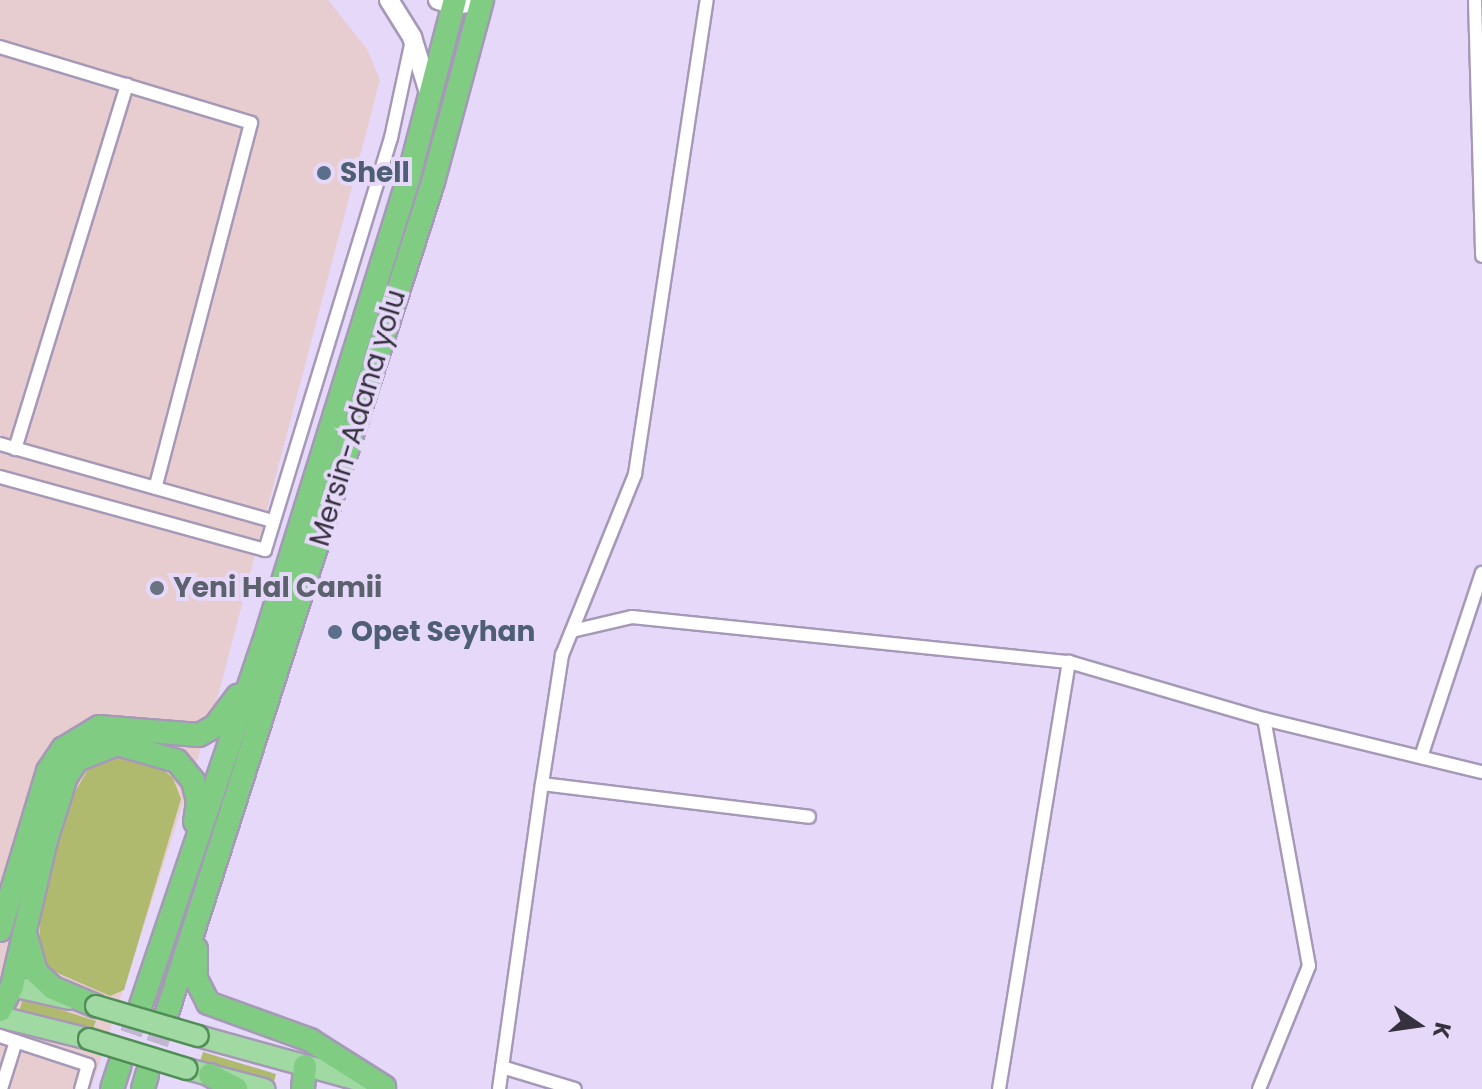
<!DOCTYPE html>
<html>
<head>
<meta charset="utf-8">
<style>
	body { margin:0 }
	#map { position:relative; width:1482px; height:1089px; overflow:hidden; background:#e5d8f8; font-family:Poppins,sans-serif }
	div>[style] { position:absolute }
	.industrial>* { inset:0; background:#e8cdd0 }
	.green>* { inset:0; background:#b0ba6e }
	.trunk-tunnel>* { height:22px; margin-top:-11px; transform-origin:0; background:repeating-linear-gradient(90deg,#c2b7d3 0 22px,transparent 0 33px) }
	.roads { filter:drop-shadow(2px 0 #a699b7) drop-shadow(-2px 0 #a699b7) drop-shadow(0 2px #a699b7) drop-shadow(0 -2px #a699b7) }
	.minor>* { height:12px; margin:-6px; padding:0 6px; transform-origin:6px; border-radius:6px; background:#fff }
	.secondary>* { height:18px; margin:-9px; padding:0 9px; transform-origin:9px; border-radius:9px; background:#fff }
	.primary>* { height:20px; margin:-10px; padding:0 10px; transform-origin:10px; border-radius:10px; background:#a0d9a2 }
	.trunk>* { height:22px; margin:-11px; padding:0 11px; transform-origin:11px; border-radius:11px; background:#80cc83 }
	.bridges { filter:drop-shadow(2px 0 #518e57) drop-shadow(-2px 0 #518e57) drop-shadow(0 2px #518e57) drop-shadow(0 -2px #518e57) }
	.primary-bridge>* { height:20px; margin:-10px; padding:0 10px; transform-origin:10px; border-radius:10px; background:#a0d9a2 }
	.dots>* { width:22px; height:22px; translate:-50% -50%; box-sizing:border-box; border:4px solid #e5d8f8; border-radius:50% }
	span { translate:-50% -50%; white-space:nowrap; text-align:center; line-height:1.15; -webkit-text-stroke:8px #e5d8f8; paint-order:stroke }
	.service-label { font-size:28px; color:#4e5e75; font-weight:700 }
	.left { translate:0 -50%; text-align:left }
	.street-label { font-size:28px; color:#36313e }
	.worship-label { font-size:28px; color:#5b616d; font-weight:700 }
	.north { position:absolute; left:1378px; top:985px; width:80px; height:80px; -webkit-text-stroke:6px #e5d8f8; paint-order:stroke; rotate:103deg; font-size:22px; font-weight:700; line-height:32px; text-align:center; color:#36313e }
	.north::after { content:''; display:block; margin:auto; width:28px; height:36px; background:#36313e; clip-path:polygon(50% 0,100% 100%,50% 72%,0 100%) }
</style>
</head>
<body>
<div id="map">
	<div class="industrial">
		<i style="clip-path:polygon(0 0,328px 0,367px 49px,380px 80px,219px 692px,91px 1089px,0 1089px)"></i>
	</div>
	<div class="green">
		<i style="clip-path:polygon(112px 755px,132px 755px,158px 765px,173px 778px,181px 799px,124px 990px,110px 996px,53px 971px,39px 955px,40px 921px,63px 813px,92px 762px)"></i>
		<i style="clip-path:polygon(23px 998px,96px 1021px,91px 1033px,19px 1011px)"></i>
		<i style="clip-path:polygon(203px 1052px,276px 1074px,273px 1086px,199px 1064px)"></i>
	</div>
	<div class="trunk-tunnel">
		<i style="left:120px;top:1065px;width:64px;rotate:-70.7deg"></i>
		<i style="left:147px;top:1075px;width:62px;rotate:-72.1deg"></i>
	</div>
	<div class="roads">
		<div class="minor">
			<i style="left:1475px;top:0;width:256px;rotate:88.4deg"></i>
			<i style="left:0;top:47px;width:262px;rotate:16.8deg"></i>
			<i style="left:251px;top:123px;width:377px;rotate:104.7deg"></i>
			<i style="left:0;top:444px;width:284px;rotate:15.8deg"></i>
			<i style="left:15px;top:449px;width:381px;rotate:-72.9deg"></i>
			<i style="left:0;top:477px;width:275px;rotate:15.4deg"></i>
			<i style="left:265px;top:550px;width:431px;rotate:-73deg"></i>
			<i style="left:391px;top:138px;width:100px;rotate:-77.9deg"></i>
			<i style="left:572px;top:631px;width:62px;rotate:-13.1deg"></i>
			<i style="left:632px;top:617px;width:439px;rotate:5.9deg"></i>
			<i style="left:1069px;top:662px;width:203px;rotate:16.3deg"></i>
			<i style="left:1264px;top:719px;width:224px;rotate:13.7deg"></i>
			<i style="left:1421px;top:757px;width:194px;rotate:-71.7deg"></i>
			<i style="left:542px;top:784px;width:131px;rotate:-81.2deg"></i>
			<i style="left:562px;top:655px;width:195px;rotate:-68deg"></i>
			<i style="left:635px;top:474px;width:479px;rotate:-81.4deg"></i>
			<i style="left:0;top:1036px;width:93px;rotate:18.2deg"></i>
			<i style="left:88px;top:1065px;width:25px;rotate:106deg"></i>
			<i style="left:502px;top:1067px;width:76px;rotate:16.8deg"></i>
			<i style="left:1px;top:1089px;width:50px;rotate:-72.6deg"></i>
			<i style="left:499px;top:1089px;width:308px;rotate:-82deg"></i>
			<i style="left:542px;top:784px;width:269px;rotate:7deg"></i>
			<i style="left:999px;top:1089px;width:433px;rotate:-80.7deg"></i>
			<i style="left:1259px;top:1089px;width:133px;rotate:-67.9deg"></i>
			<i style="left:1309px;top:966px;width:251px;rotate:-100.3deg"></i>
		</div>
		<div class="secondary">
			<i style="left:389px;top:0;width:44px;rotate:58.1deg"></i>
			<i style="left:412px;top:37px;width:62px;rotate:73deg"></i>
			<i style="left:438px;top:0;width:16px;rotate:18deg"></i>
			<i style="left:453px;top:5px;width:29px;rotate:-8deg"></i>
		</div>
		<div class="primary">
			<i style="left:12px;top:986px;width:58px;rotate:12.8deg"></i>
			<i style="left:0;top:1017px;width:92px;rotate:13.9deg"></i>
			<i style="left:198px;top:1036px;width:185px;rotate:15.4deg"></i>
			<i style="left:187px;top:1069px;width:80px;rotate:14.6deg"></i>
		</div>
		<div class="trunk">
			<i style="left:0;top:930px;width:166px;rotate:-73.2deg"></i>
			<i style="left:48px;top:771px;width:27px;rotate:-56deg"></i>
			<i style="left:63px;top:749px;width:42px;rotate:-31.4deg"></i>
			<i style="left:99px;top:727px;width:100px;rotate:4.6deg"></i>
			<i style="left:199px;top:735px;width:18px;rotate:-29deg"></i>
			<i style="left:215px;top:726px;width:38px;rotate:-53deg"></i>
			<i style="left:25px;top:933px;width:41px;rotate:74.2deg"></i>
			<i style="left:36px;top:972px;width:23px;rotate:43deg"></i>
			<i style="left:53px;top:988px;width:47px;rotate:22.7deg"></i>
			<i style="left:196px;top:949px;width:30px;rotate:90deg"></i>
			<i style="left:196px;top:979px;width:27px;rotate:63deg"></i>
			<i style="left:208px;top:1003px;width:109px;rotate:19.9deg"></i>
			<i style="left:310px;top:1040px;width:88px;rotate:32.4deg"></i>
			<i style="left:141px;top:1005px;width:400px;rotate:-71.3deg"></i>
			<i style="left:269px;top:626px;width:471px;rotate:-72.7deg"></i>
			<i style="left:409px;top:176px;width:182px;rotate:-75.4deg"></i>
			<i style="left:0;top:1010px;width:27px;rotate:-63deg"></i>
			<i style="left:12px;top:986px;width:150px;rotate:-76.9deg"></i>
			<i style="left:46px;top:840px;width:66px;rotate:-72.4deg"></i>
			<i style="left:66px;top:777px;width:20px;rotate:-57deg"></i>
			<i style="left:77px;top:760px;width:43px;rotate:-21.8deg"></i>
			<i style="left:117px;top:744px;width:62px;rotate:15.8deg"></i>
			<i style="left:177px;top:761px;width:26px;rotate:51deg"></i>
			<i style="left:193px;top:781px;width:21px;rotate:76deg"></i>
			<i style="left:198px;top:801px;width:21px;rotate:98deg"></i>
			<i style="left:166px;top:1016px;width:876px;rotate:-72.25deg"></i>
			<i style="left:433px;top:182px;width:188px;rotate:-74.9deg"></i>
			<i style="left:210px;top:1075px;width:30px;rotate:28deg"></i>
			<i style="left:112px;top:1089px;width:25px;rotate:-72deg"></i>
			<i style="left:143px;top:1089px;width:15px;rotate:-74deg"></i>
			<i style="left:303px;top:1089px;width:23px;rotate:-85deg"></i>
		</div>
	</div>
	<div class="bridges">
		<div class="primary-bridge">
			<i style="left:96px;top:1006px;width:106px;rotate:16.4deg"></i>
			<i style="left:89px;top:1039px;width:102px;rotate:17deg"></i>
		</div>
	</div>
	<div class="dots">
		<i style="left:324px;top:173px;background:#5c6f8a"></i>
		<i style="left:157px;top:588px;background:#6b7280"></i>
		<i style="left:335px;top:632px;background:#5c6f8a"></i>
	</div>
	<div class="service-label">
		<span class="left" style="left:340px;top:173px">Shell</span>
		<span class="left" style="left:351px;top:632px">Opet Seyhan</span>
	</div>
	<div class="street-label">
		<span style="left:358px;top:418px;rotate:-73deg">Mersin-Adana yolu</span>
	</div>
	<div class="worship-label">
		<span class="left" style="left:173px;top:588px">Yeni Hal Camii</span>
	</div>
	<div class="north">K</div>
</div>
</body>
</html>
